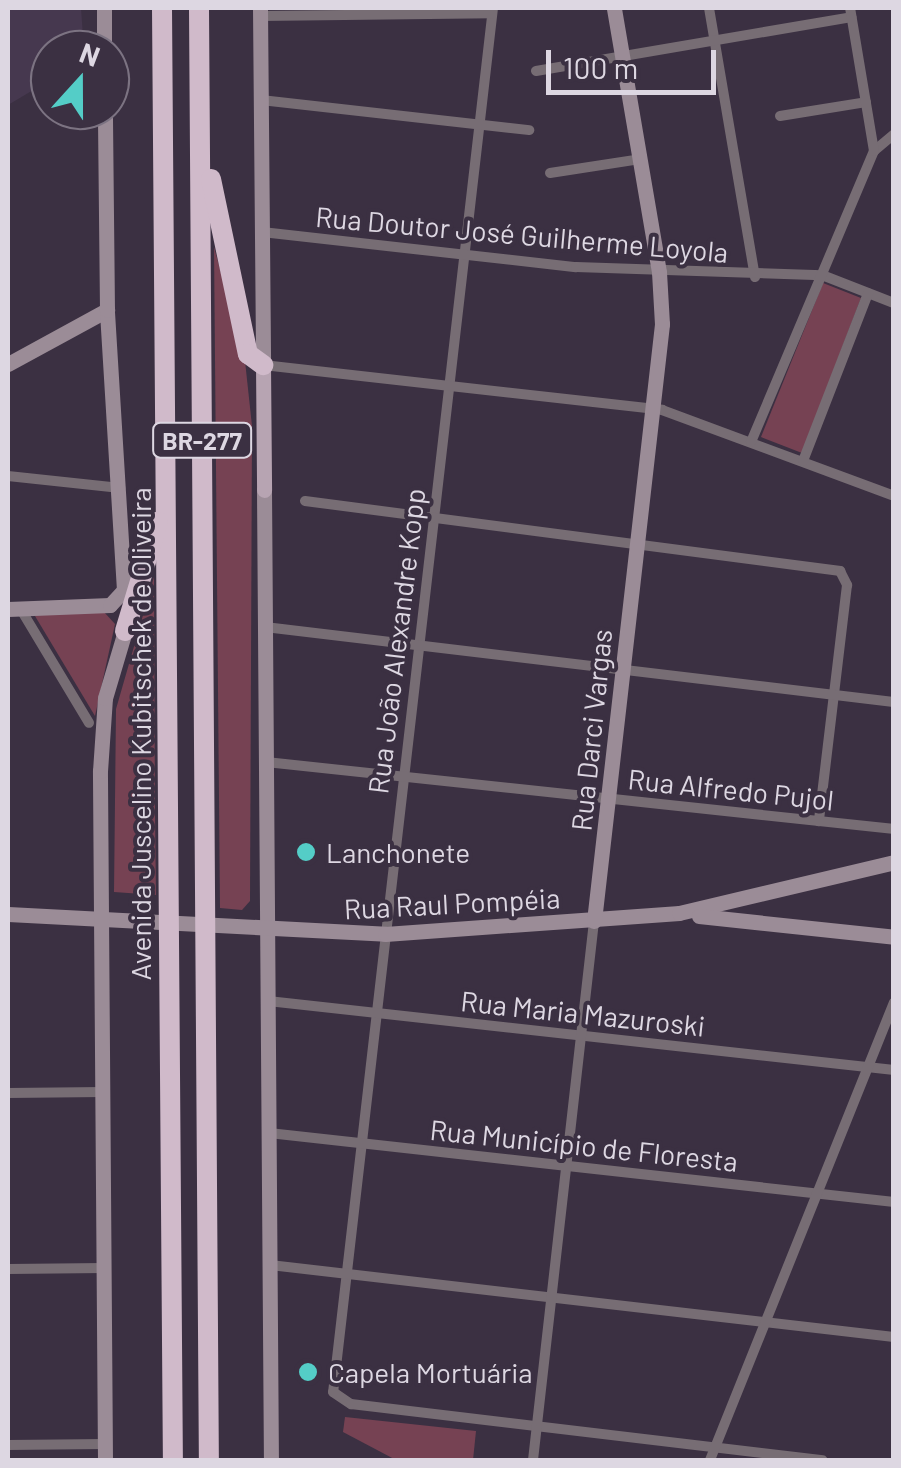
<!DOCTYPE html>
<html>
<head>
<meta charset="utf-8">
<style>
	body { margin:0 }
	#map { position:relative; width:901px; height:1468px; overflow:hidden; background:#3b3042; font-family:Barlow,sans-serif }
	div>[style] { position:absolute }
	.built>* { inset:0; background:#46384f }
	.green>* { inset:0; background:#764253 }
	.street>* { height:10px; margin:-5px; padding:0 5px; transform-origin:5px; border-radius:5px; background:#776d74 }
	.secondary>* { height:15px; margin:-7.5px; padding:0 7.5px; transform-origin:7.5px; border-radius:7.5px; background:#9b8c97 }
	.primary>* { height:15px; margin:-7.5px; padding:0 7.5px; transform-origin:7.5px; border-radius:7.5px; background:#b7a4b2 }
	.highway>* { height:20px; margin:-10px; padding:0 10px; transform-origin:10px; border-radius:10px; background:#d0baca }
	.dots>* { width:28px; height:28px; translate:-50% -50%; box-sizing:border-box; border:5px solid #3b3042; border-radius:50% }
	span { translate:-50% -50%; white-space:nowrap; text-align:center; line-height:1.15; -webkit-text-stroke:8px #3b3042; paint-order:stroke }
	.shield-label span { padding:2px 8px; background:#3b3042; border:2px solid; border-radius:8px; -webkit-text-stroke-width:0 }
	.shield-label { font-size:25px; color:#ddd7e2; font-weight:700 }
	.street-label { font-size:28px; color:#ddd7e2 }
	.poi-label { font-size:28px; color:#ddd7e2 }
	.left { translate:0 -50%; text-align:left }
	.frame { position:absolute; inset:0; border:10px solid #ddd7e2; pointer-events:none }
	.north { position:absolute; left:30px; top:30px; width:100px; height:100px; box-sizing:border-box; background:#3b3042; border:2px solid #7c7382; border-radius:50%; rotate:21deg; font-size:28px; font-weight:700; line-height:40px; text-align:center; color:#ddd7e2 }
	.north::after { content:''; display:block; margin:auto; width:35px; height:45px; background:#54cdc7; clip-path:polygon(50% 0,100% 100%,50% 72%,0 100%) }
	.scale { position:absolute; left:546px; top:50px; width:170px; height:45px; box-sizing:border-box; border:5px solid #ddd7e2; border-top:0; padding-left:12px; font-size:30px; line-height:35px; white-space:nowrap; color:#ddd7e2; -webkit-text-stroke:8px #3b3042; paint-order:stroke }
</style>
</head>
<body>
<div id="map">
	<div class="built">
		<i style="clip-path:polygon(8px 8px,81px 8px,84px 50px,50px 50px,50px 80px,8px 105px)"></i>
	</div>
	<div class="green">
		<i style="clip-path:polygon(214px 247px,245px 361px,252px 426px,250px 901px,242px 910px,220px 908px)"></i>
		<i style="clip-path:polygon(823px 283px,861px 298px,802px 453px,761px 437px)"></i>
		<i style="clip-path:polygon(154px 577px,155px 813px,156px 895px,114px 892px,116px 709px)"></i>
		<i style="clip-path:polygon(32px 611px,104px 612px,115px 624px,95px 716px)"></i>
		<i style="clip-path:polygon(345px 1417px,476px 1431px,473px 1460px,396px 1460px,343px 1432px)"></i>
	</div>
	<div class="street">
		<i style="left:493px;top:8px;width:1393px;rotate:96.59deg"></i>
		<i style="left:333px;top:1392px;width:22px;rotate:34deg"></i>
		<i style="left:351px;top:1404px;width:475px;rotate:6.8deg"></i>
		<i style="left:709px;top:8px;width:273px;rotate:80.3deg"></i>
		<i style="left:260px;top:16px;width:232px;rotate:-0.7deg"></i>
		<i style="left:536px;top:71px;width:320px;rotate:-9.7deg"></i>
		<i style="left:261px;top:100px;width:270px;rotate:6.4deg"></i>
		<i style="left:780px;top:116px;width:87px;rotate:-9.2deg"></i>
		<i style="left:874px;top:151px;width:26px;rotate:-40deg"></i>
		<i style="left:550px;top:173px;width:91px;rotate:-8.8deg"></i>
		<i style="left:262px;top:232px;width:316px;rotate:6.4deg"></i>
		<i style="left:576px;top:267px;width:246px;rotate:1.9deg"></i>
		<i style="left:822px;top:275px;width:77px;rotate:21.3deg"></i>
		<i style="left:263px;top:365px;width:402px;rotate:6.4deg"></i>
		<i style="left:662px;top:410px;width:247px;rotate:20.3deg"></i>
		<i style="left:751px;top:442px;width:316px;rotate:-67.1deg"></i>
		<i style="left:874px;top:151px;width:145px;rotate:-99.5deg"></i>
		<i style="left:803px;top:461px;width:180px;rotate:-68.8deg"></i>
		<i style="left:8px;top:476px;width:113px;rotate:6.1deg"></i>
		<i style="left:305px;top:501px;width:540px;rotate:7.45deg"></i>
		<i style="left:840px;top:571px;width:16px;rotate:63deg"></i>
		<i style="left:847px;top:585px;width:238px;rotate:96.8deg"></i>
		<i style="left:20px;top:608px;width:134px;rotate:59deg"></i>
		<i style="left:265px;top:627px;width:633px;rotate:6.8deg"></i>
		<i style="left:266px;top:762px;width:632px;rotate:6.09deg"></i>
		<i style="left:268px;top:1001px;width:630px;rotate:6.29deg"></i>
		<i style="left:8px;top:1093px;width:95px;rotate:-0.6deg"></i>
		<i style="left:269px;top:1133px;width:629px;rotate:6.3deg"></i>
		<i style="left:270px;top:1265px;width:628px;rotate:6.58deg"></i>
		<i style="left:8px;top:1269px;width:96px;rotate:-0.6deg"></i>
		<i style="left:8px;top:1445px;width:97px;rotate:-0.6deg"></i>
		<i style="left:533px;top:1460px;width:542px;rotate:-83.54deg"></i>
		<i style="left:710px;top:1460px;width:493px;rotate:-68.1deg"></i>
	</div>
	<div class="secondary">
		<i style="left:104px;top:8px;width:42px;rotate:90deg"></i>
		<i style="left:260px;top:8px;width:357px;rotate:89.5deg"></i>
		<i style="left:8px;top:364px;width:113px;rotate:-28.6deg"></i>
		<i style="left:264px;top:490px;width:970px;rotate:89.59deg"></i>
		<i style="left:8px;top:609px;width:102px;rotate:-2.2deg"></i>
		<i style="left:110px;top:605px;width:21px;rotate:-47deg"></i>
		<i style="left:124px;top:590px;width:281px;rotate:-93.5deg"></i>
		<i style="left:107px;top:310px;width:200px;rotate:-90.6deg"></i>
		<i style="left:8px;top:914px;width:378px;rotate:3deg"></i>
		<i style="left:385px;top:934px;width:295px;rotate:-4.1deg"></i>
		<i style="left:679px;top:913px;width:221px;rotate:-13.3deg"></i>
		<i style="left:699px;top:916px;width:196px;rotate:6.1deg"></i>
		<i style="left:594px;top:921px;width:601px;rotate:-83.5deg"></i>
		<i style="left:662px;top:324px;width:52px;rotate:-93.3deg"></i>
		<i style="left:659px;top:272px;width:268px;rotate:-99.7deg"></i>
		<i style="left:105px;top:1460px;width:689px;rotate:-90.42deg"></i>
		<i style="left:100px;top:771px;width:73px;rotate:-86.1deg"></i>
		<i style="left:105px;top:698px;width:70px;rotate:-73.4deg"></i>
	</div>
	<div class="primary">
		<i style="left:263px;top:365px;width:125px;rotate:89.5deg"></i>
	</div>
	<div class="highway">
		<i style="left:162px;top:8px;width:1452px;rotate:89.57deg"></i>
		<i style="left:199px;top:8px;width:1452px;rotate:89.61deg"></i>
		<i style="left:211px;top:179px;width:179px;rotate:78.1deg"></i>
		<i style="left:248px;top:354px;width:19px;rotate:36deg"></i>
		<i style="left:125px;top:631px;width:114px;rotate:-73.2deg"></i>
	</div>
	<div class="dots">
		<i style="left:306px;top:852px;background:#54cdc7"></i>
		<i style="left:308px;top:1372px;background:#54cdc7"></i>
	</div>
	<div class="shield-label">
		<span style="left:202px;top:440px">BR-277</span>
	</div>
	<div class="street-label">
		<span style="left:522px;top:234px;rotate:5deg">Rua Doutor José Guilherme Loyola</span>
		<span style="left:396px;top:641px;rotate:-83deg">Rua João Alexandre Kopp</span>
		<span style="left:591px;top:730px;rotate:-84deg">Rua Darci Vargas</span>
		<span style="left:140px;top:734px;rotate:-90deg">Avenida Juscelino Kubitschek de Oliveira</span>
		<span style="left:731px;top:789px;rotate:6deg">Rua Alfredo Pujol</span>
		<span style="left:452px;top:903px;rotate:-3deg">Rua Raul Pompéia</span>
		<span style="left:583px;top:1013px;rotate:6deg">Rua Maria Mazuroski</span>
		<span style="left:584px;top:1145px;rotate:6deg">Rua Município de Floresta</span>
	</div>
	<div class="poi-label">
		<span class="left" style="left:326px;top:852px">Lanchonete</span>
		<span class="left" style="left:328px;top:1372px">Capela Mortuária</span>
	</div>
	<div class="frame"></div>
	<div class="north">N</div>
	<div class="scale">100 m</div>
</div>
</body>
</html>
